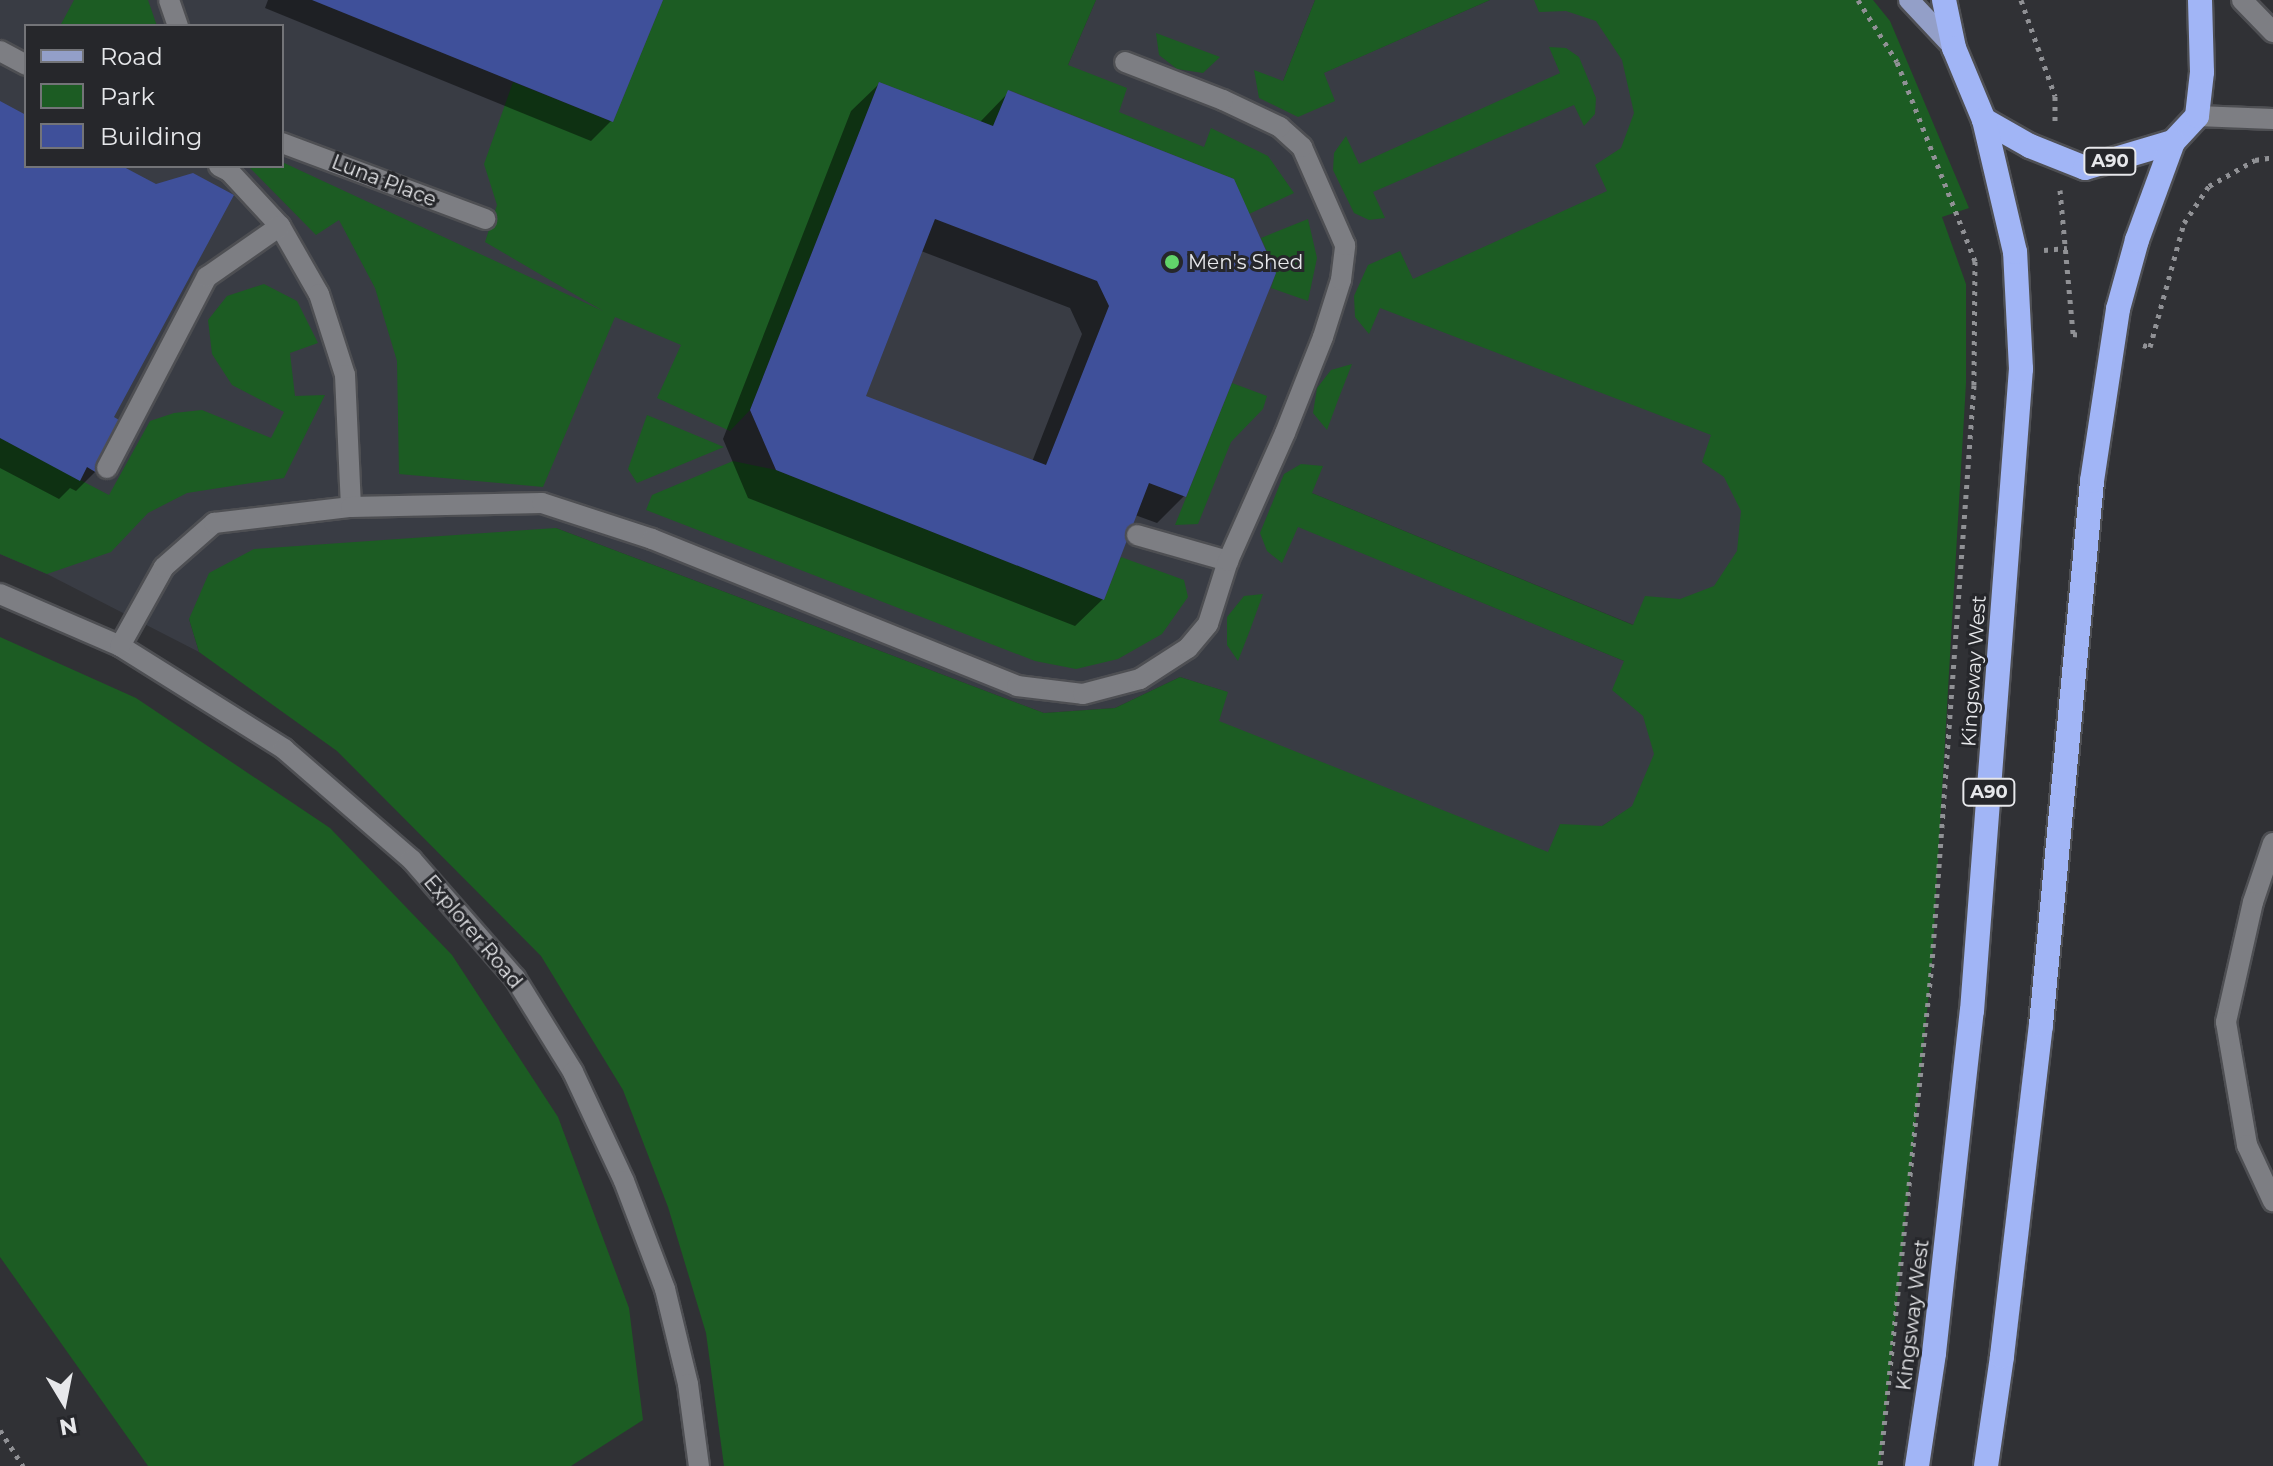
<!DOCTYPE html>
<html>
<head>
<meta charset="utf-8">
<style>
	body { margin:0 }
	#map { position:relative; width:2273px; height:1466px; overflow:hidden; background:#303135; font-family:Montserrat,sans-serif }
	div>[style] { position:absolute }
	.built>* { inset:0; background:#393c44 }
	.green>* { inset:0; background:#1c5c23 }
	.shadow>* { inset:0; background:#0007 }
	.building>* { inset:0; background:#3f509a }
	.path>* { height:5px; margin-top:-2.5px; transform-origin:0; background:repeating-linear-gradient(90deg,#909195 0 4px,transparent 0 10px) }
	.roads { filter:drop-shadow(2px 0 #4e4f53) drop-shadow(-2px 0 #4e4f53) drop-shadow(0 2px #4e4f53) drop-shadow(0 -2px #4e4f53) }
	.minor>* { height:20px; margin:-10px; padding:0 10px; transform-origin:10px; border-radius:10px; background:#7d7e83 }
	.major>* { height:20px; margin:-10px; padding:0 10px; transform-origin:10px; border-radius:10px; background:#939fc8 }
	.highway>* { height:24px; margin:-12px; padding:0 12px; transform-origin:12px; border-radius:12px; background:#a1b5f6 }
	.dots>* { width:22px; height:22px; translate:-50% -50%; box-sizing:border-box; border:4px solid #26272b; border-radius:50% }
	span { translate:-50% -50%; white-space:nowrap; text-align:center; line-height:1.15; -webkit-text-stroke:6px #26272b; paint-order:stroke }
	.shield-label span { padding:2px 6px; background:#26272b; border:2px solid; border-radius:6px; -webkit-text-stroke-width:0 }
	.shield-label { font-size:18px; color:#e7e8eb; font-weight:700 }
	.street-label { font-size:20px; color:#e7e8eb }
	.poi-label { font-size:20px; color:#e7e8eb }
	.left { translate:0 -50%; text-align:left }
	.legend { position:absolute; left:24px; top:24px; width:260px; height:144px; box-sizing:border-box; background:#26272b; border:2px solid #737478; margin:0; padding:10px 14px; list-style:none; font-size:24px; color:#e7e8eb }
	.legend li { display:flex; align-items:center; gap:16px; height:40px }
	.legend b { width:40px; border:2px solid #737478 }
	.north { position:absolute; left:24px; top:1362px; width:80px; height:80px; -webkit-text-stroke:6px #26272b; paint-order:stroke; rotate:170deg; font-size:22px; font-weight:700; line-height:32px; text-align:center; color:#e7e8eb }
	.north::after { content:''; display:block; margin:auto; width:28px; height:36px; background:#e7e8eb; clip-path:polygon(50% 0,100% 100%,50% 72%,0 100%) }
</style>
</head>
<body>
<div id="map">
	<div class="built">
		<i style="clip-path:polygon(evenodd,0 0,833px 0,1068px 65px,1096px 0,1315px 0,1283px 81px,1323px 73px,1490px 0,1657px 0,1744px 432px,1742px 592px,1634px 625px,1312px 493px,1298px 526px,1624px 661px,1671px 782px,1541px 865px,1213px 739px,1227px 692px,1180px 677px,1115px 708px,1044px 713px,556px 528px,189px 619px,199px 652px,47px 574px,0 554px,0 0,26px 26px,282px 26px,282px 166px,26px 166px,26px 26px)"></i>
	</div>
	<div class="green">
		<i style="clip-path:polygon(74px 0,148px 0,157px 26px,60px 26px)"></i>
		<i style="clip-path:polygon(663px 0,1096px 0,1068px 65px,1127px 88px,1119px 112px,1204px 147px,1211px 128px,1268px 156px,1294px 193px,1249px 214px,1234px 179px,1009px 90px,993px 126px,879px 82px,750px 410px,730px 431px,657px 398px,681px 345px,615px 317px,543px 487px,399px 474px,397px 361px,375px 288px,339px 220px,316px 235px,248px 166px,282px 166px,282px 162px,603px 311px,485px 242px,497px 205px,484px 164px,513px 82px,613px 122px)"></i>
		<i style="clip-path:polygon(1315px 0,1490px 0,1324px 73px,1335px 101px,1298px 117px,1259px 98px,1254px 70px,1283px 81px)"></i>
		<i style="clip-path:polygon(1534px 0,1873px 0,1890px 21px,1969px 208px,1942px 217px,1966px 284px,1966px 383px,1932px 963px,1880px 1466px,724px 1466px,706px 1333px,668px 1207px,623px 1090px,541px 956px,337px 751px,199px 652px,189px 619px,209px 573px,254px 549px,556px 528px,1044px 713px,1115px 708px,1180px 677px,1228px 692px,1219px 721px,1548px 852px,1560px 824px,1602px 826px,1632px 806px,1654px 754px,1643px 716px,1612px 690px,1624px 661px,1298px 527px,1282px 563px,1267px 551px,1260px 533px,1284px 474px,1301px 464px,1323px 466px,1312px 493px,1633px 625px,1645px 596px,1680px 599px,1714px 586px,1737px 551px,1741px 511px,1724px 477px,1702px 462px,1711px 435px,1380px 308px,1369px 334px,1355px 317px,1354px 296px,1368px 265px,1400px 251px,1413px 279px,1607px 191px,1595px 165px,1621px 148px,1634px 113px,1622px 60px,1596px 21px,1566px 11px,1539px 12px)"></i>
		<i style="clip-path:polygon(1156px 33px,1220px 57px,1203px 73px,1177px 69px,1159px 55px)"></i>
		<i style="clip-path:polygon(1549px 47px,1566px 48px,1579px 57px,1596px 98px,1595px 114px,1584px 126px,1574px 105px,1373px 192px,1385px 218px,1369px 220px,1354px 213px,1333px 170px,1334px 153px,1346px 136px,1359px 164px,1560px 73px)"></i>
		<i style="clip-path:polygon(1308px 219px,1317px 258px,1308px 301px,1271px 288px,1276px 272px,1261px 238px)"></i>
		<i style="clip-path:polygon(264px 284px,297px 301px,318px 343px,290px 353px,295px 396px,325px 395px,284px 478px,187px 493px,148px 513px,111px 552px,47px 574px,0 554px,0 438px,109px 495px,150px 421px,174px 413px,202px 410px,271px 438px,284px 412px,232px 385px,212px 354px,208px 320px,227px 296px)"></i>
		<i style="clip-path:polygon(1352px 364px,1338px 400px,1327px 430px,1313px 413px,1317px 388px,1331px 370px)"></i>
		<i style="clip-path:polygon(1232px 383px,1267px 396px,1263px 409px,1231px 442px,1198px 524px,1175px 525px)"></i>
		<i style="clip-path:polygon(647px 415px,724px 447px,637px 483px,628px 469px)"></i>
		<i style="clip-path:polygon(733px 461px,776px 470px,1104px 600px,1121px 557px,1184px 580px,1188px 597px,1162px 634px,1118px 659px,1076px 669px,1035px 661px,646px 510px,652px 495px)"></i>
		<i style="clip-path:polygon(1263px 594px,1250px 630px,1238px 661px,1227px 645px,1227px 617px,1244px 596px)"></i>
		<i style="clip-path:polygon(0 637px,136px 698px,330px 828px,452px 955px,558px 1117px,629px 1308px,643px 1420px,571px 1466px,148px 1466px,0 1257px)"></i>
	</div>
	<div class="shadow">
		<i style="clip-path:polygon(268px 0,660px 0,611px 121px,591px 141px,265px 8px)"></i>
		<i style="clip-path:polygon(evenodd,879px 84px,980px 122px,1009px 92px,1232px 181px,1184px 496px,1157px 523px,1135px 515px,1103px 599px,1075px 626px,748px 498px,723px 439px,851px 111px,879px 84px,921px 251px,1070px 308px,1082px 334px,1032px 462px,864px 397px,921px 251px)"></i>
		<i style="clip-path:polygon(0 103px,26px 117px,26px 166px,118px 166px,111px 418px,96px 471px,76px 491px,70px 488px,59px 499px,0 468px)"></i>
	</div>
	<div class="building">
		<i style="clip-path:polygon(312px 0,663px 0,613px 122px)"></i>
		<i style="clip-path:polygon(evenodd,879px 82px,993px 126px,1008px 90px,1234px 179px,1276px 273px,1186px 497px,1149px 483px,1104px 600px,776px 470px,750px 410px,879px 82px,935px 219px,1097px 281px,1109px 306px,1046px 465px,866px 396px,935px 219px)"></i>
		<i style="clip-path:polygon(0 101px,26px 115px,26px 166px,122px 166px,156px 184px,193px 173px,234px 195px,114px 417px,124px 423px,97px 473px,87px 467px,80px 481px,0 438px)"></i>
	</div>
	<div class="path">
		<i style="left:1858px;top:0;width:73px;rotate:57.8deg"></i>
		<i style="left:1897px;top:62px;width:214px;rotate:68.6deg"></i>
		<i style="left:1975px;top:261px;width:124px;rotate:90.5deg"></i>
		<i style="left:1974px;top:385px;width:580px;rotate:94.16deg"></i>
		<i style="left:1932px;top:963px;width:506px;rotate:95.9deg"></i>
		<i style="left:2021px;top:0;width:102px;rotate:70.5deg"></i>
		<i style="left:2055px;top:96px;width:28px;rotate:90deg"></i>
		<i style="left:2060px;top:190px;width:145px;rotate:84.8deg"></i>
		<i style="left:2073px;top:334px;width:9px;rotate:6deg"></i>
		<i style="left:2044px;top:250px;width:23px;rotate:-5deg"></i>
		<i style="left:2143px;top:345px;width:7px;rotate:16deg"></i>
		<i style="left:2150px;top:347px;width:129px;rotate:-74.7deg"></i>
		<i style="left:2184px;top:223px;width:45px;rotate:-56deg"></i>
		<i style="left:2209px;top:186px;width:53px;rotate:-29.5deg"></i>
		<i style="left:2255px;top:160px;width:18px;rotate:-9deg"></i>
		<i style="left:0;top:1430px;width:43px;rotate:57.4deg"></i>
	</div>
	<div class="roads">
		<div class="minor">
			<i style="left:169px;top:0;width:28px;rotate:71deg"></i>
			<i style="left:2242px;top:0;width:45px;rotate:45.9deg"></i>
			<i style="left:0;top:51px;width:30px;rotate:28deg"></i>
			<i style="left:2197px;top:116px;width:76px;rotate:2.3deg"></i>
			<i style="left:282px;top:143px;width:217px;rotate:20.5deg"></i>
			<i style="left:219px;top:166px;width:11px;rotate:27deg"></i>
			<i style="left:229px;top:171px;width:75px;rotate:47.2deg"></i>
			<i style="left:280px;top:226px;width:78px;rotate:60.2deg"></i>
			<i style="left:319px;top:294px;width:85px;rotate:72.2deg"></i>
			<i style="left:345px;top:375px;width:132px;rotate:87.4deg"></i>
			<i style="left:107px;top:468px;width:216px;rotate:-62.4deg"></i>
			<i style="left:207px;top:277px;width:89px;rotate:-34.9deg"></i>
			<i style="left:1137px;top:535px;width:95px;rotate:15.9deg"></i>
			<i style="left:0;top:594px;width:131px;rotate:23.4deg"></i>
			<i style="left:120px;top:646px;width:194px;rotate:32.1deg"></i>
			<i style="left:284px;top:749px;width:169px;rotate:40.9deg"></i>
			<i style="left:412px;top:860px;width:157px;rotate:48.9deg"></i>
			<i style="left:515px;top:978px;width:110px;rotate:58.3deg"></i>
			<i style="left:573px;top:1072px;width:120px;rotate:64.9deg"></i>
			<i style="left:624px;top:1181px;width:116px;rotate:69.2deg"></i>
			<i style="left:665px;top:1289px;width:98px;rotate:76.4deg"></i>
			<i style="left:688px;top:1384px;width:83px;rotate:82.4deg"></i>
			<i style="left:120px;top:646px;width:90px;rotate:-60.9deg"></i>
			<i style="left:164px;top:567px;width:67px;rotate:-41.3deg"></i>
			<i style="left:214px;top:523px;width:138px;rotate:-6.7deg"></i>
			<i style="left:351px;top:507px;width:191px;rotate:-1.2deg"></i>
			<i style="left:542px;top:503px;width:116px;rotate:18.1deg"></i>
			<i style="left:652px;top:539px;width:393px;rotate:21.9deg"></i>
			<i style="left:1017px;top:686px;width:66px;rotate:6.9deg"></i>
			<i style="left:1083px;top:694px;width:59px;rotate:-14.7deg"></i>
			<i style="left:1140px;top:679px;width:57px;rotate:-32.9deg"></i>
			<i style="left:1188px;top:648px;width:31px;rotate:-50deg"></i>
			<i style="left:1208px;top:624px;width:66px;rotate:-72.4deg"></i>
			<i style="left:1228px;top:561px;width:140px;rotate:-66deg"></i>
			<i style="left:1285px;top:433px;width:103px;rotate:-68.4deg"></i>
			<i style="left:1323px;top:337px;width:60px;rotate:-72.5deg"></i>
			<i style="left:1341px;top:280px;width:35px;rotate:-83deg"></i>
			<i style="left:1345px;top:245px;width:107px;rotate:-113.7deg"></i>
			<i style="left:1302px;top:147px;width:30px;rotate:-138deg"></i>
			<i style="left:1280px;top:127px;width:63px;rotate:-154.7deg"></i>
			<i style="left:1223px;top:100px;width:105px;rotate:-158.8deg"></i>
			<i style="left:2273px;top:843px;width:62px;rotate:108.7deg"></i>
			<i style="left:2253px;top:902px;width:123px;rotate:102.7deg"></i>
			<i style="left:2226px;top:1022px;width:125px;rotate:80.3deg"></i>
			<i style="left:2247px;top:1145px;width:62px;rotate:65.1deg"></i>
		</div>
		<div class="major">
			<i style="left:1909px;top:0;width:66px;rotate:46.8deg"></i>
		</div>
		<div class="highway">
			<i style="left:1944px;top:0;width:49px;rotate:78.2deg"></i>
			<i style="left:1954px;top:48px;width:78px;rotate:67.4deg"></i>
			<i style="left:1984px;top:120px;width:53px;rotate:29.5deg"></i>
			<i style="left:2030px;top:146px;width:59px;rotate:21.8deg"></i>
			<i style="left:2085px;top:168px;width:92px;rotate:-16.5deg"></i>
			<i style="left:2173px;top:142px;width:35px;rotate:-47deg"></i>
			<i style="left:2197px;top:116px;width:44px;rotate:-83.5deg"></i>
			<i style="left:2202px;top:72px;width:72px;rotate:-91.6deg"></i>
			<i style="left:1917px;top:1466px;width:114px;rotate:-81.4deg"></i>
			<i style="left:1934px;top:1353px;width:344px;rotate:-83.7deg"></i>
			<i style="left:1972px;top:1011px;width:644px;rotate:-85.64deg"></i>
			<i style="left:2021px;top:369px;width:117px;rotate:-92.9deg"></i>
			<i style="left:2015px;top:252px;width:136px;rotate:-103.2deg"></i>
			<i style="left:1986px;top:1466px;width:111px;rotate:-81.7deg"></i>
			<i style="left:2002px;top:1356px;width:333px;rotate:-83.3deg"></i>
			<i style="left:2041px;top:1025px;width:546px;rotate:-84.64deg"></i>
			<i style="left:2092px;top:481px;width:174px;rotate:-81.4deg"></i>
			<i style="left:2118px;top:309px;width:72px;rotate:-74.6deg"></i>
			<i style="left:2137px;top:240px;width:104px;rotate:-69.8deg"></i>
		</div>
	</div>
	<div class="dots">
		<i style="left:1172px;top:262px;background:#61d46a"></i>
	</div>
	<div class="shield-label">
		<span style="left:2110px;top:161px">A90</span>
		<span style="left:1989px;top:792px">A90</span>
	</div>
	<div class="street-label">
		<span style="left:384px;top:181px;rotate:21deg">Luna Place</span>
		<span style="left:1974px;top:671px;rotate:-86deg">Kingsway West</span>
		<span style="left:473px;top:932px;rotate:50deg">Explorer Road</span>
		<span style="left:1913px;top:1315px;rotate:-83deg">Kingsway West</span>
	</div>
	<div class="poi-label">
		<span class="left" style="left:1188px;top:262px">Men's Shed</span>
	</div>
	<ul class="legend">
	<li><b style="height:10px;background:#939fc8"></b>Road</li>
	<li><b style="height:22px;background:#1c5c23"></b>Park</li>
	<li><b style="height:22px;background:#3f509a"></b>Building</li>
	</ul>
	<div class="north">N</div>
</div>
</body>
</html>
